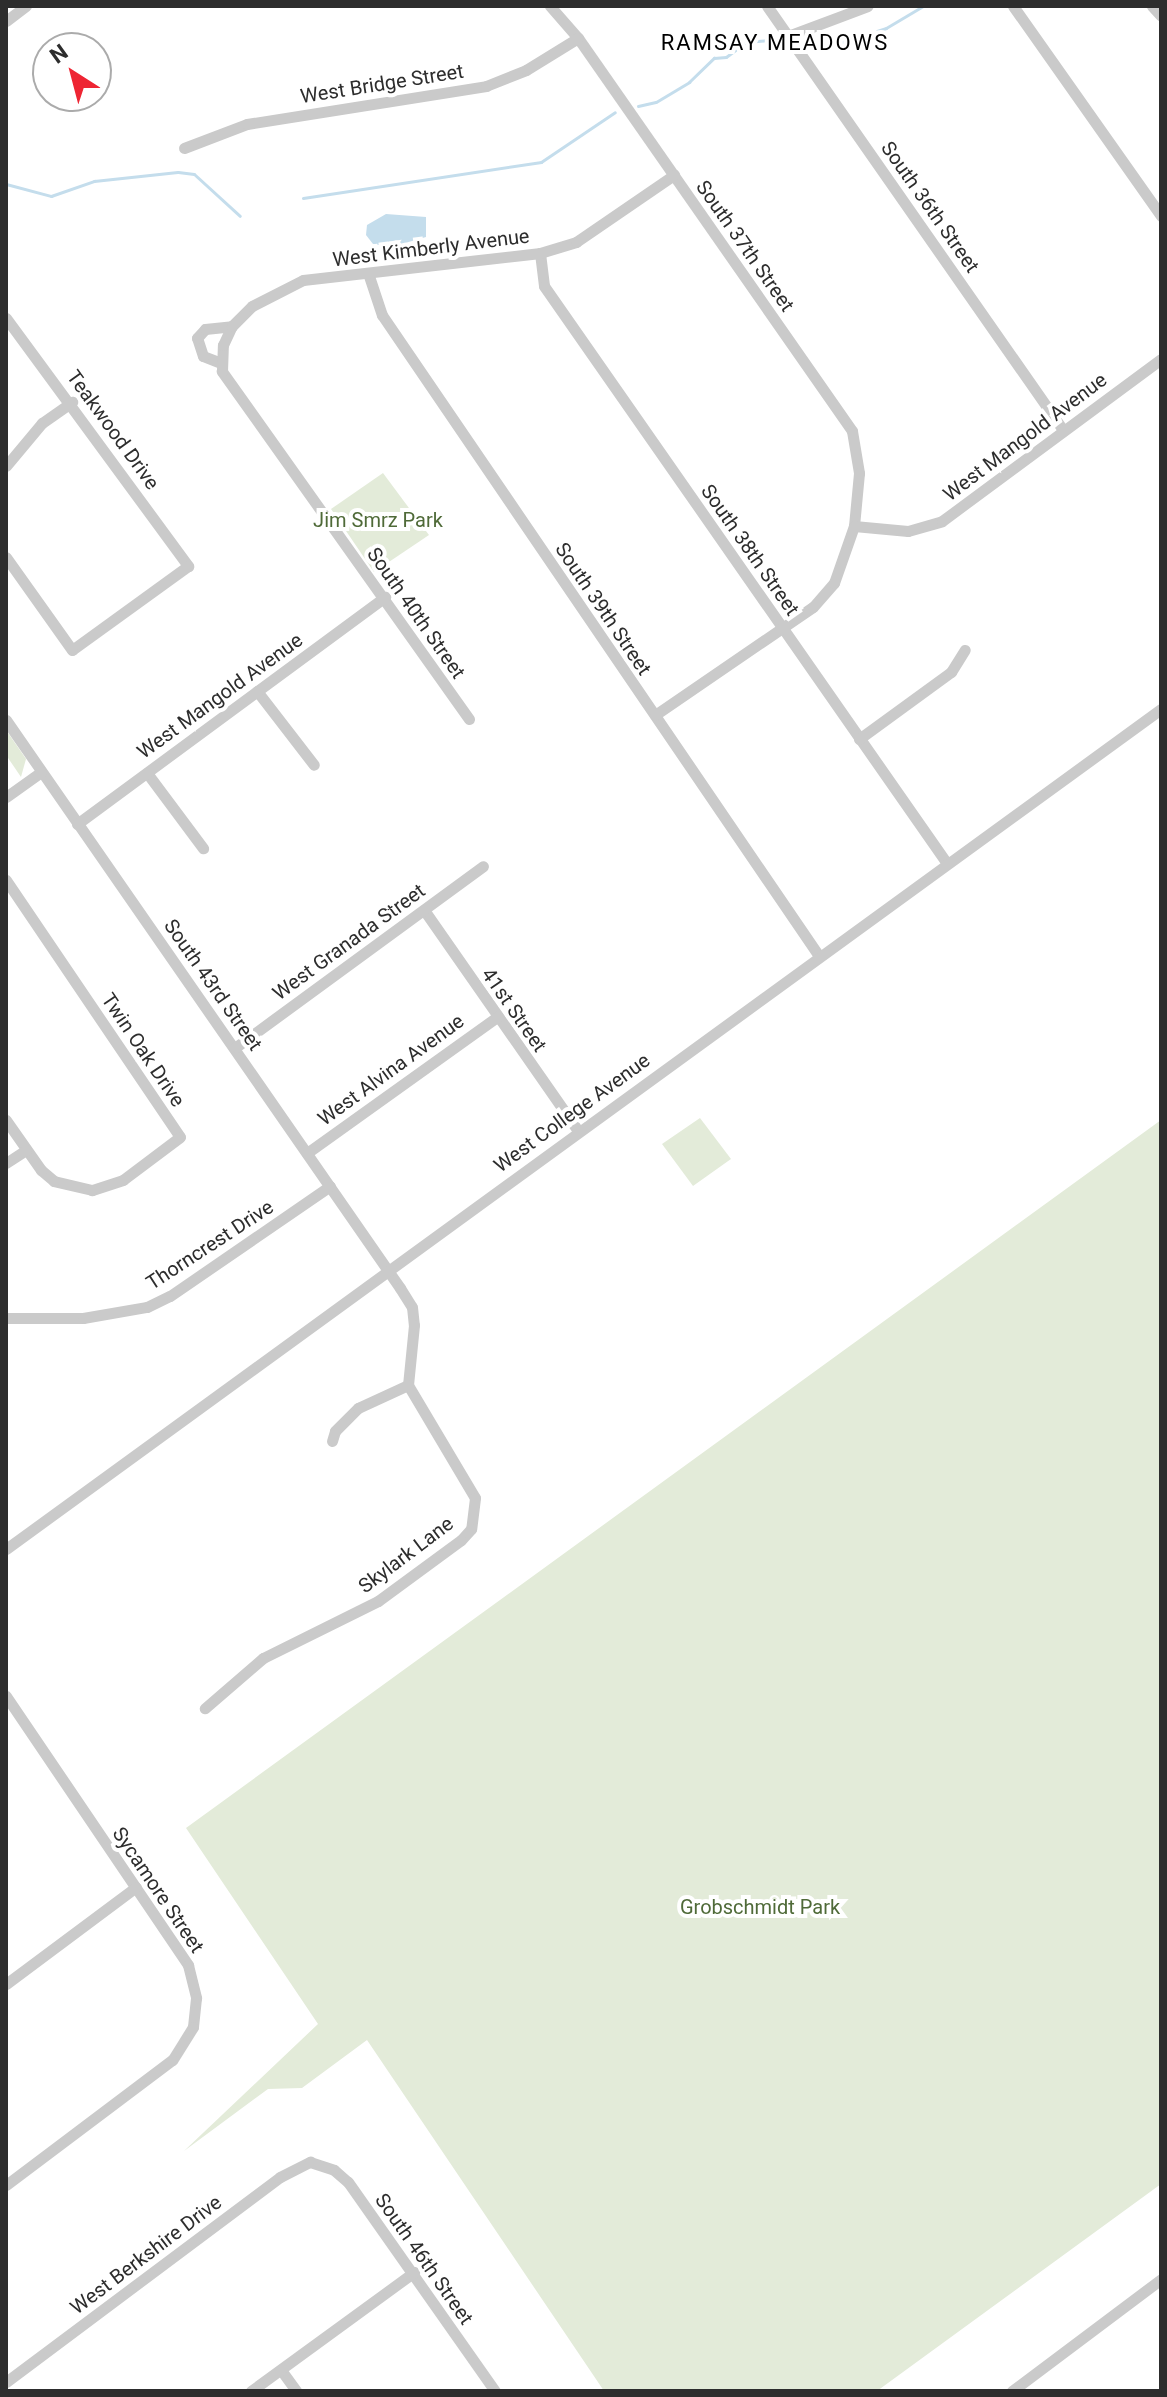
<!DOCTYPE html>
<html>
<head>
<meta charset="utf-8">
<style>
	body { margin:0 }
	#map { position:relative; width:1167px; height:2397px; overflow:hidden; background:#fff; font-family:Roboto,sans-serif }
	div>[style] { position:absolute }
	.green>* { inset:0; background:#e3ebd9 }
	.water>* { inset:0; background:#c4ddec }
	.stream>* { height:3px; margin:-1.5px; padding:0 1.5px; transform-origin:1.5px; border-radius:1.5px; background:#c4ddec }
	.minor>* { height:11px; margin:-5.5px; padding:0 5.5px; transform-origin:5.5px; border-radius:5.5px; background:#cacaca }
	span { translate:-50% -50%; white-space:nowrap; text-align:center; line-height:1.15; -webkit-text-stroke:8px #fff; paint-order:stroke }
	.street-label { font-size:20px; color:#2d2d2d }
	.park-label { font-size:20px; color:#4f6a38 }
	.neighbourhood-label { font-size:22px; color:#000; letter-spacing:2px }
	.frame { position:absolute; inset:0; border:8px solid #2d2d2d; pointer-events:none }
	.north { position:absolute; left:32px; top:32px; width:80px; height:80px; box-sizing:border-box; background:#fff; border:2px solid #ababab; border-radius:50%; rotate:324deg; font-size:22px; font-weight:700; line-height:32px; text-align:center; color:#2d2d2d }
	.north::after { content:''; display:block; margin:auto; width:28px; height:36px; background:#ee2533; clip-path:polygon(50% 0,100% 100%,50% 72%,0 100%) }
</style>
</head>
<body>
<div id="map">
	<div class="green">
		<i style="clip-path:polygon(383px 473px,429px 535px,374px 572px,331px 509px)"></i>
		<i style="clip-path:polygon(6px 730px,26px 759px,21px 777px,6px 755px)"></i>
		<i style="clip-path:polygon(700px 1118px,731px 1159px,693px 1186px,662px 1144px)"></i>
		<i style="clip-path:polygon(1161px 1120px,1161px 2184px,877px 2391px,604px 2391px,367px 2040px,302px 2088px,268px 2089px,184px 2151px,318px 2024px,186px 1828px)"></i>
	</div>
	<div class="water">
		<i style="clip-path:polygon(386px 214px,426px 217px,426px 237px,391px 247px,373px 244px,366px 235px,367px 225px)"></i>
	</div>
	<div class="stream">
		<i style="left:808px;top:45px;width:22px;rotate:3deg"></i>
		<i style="left:830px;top:46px;width:59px;rotate:-17.8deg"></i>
		<i style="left:886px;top:28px;width:43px;rotate:-30.7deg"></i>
		<i style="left:638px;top:106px;width:18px;rotate:-13deg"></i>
		<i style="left:656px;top:102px;width:39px;rotate:-31deg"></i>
		<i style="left:689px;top:82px;width:35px;rotate:-44deg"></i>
		<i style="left:714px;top:58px;width:12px;rotate:-5deg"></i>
		<i style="left:726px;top:57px;width:25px;rotate:-37deg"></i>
		<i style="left:746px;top:42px;width:22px;rotate:-5deg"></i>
		<i style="left:6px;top:184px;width:47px;rotate:14.9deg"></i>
		<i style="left:51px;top:196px;width:46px;rotate:-19.2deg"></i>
		<i style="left:94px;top:181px;width:84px;rotate:-6.1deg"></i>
		<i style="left:178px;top:172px;width:16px;rotate:7deg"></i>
		<i style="left:194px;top:174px;width:62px;rotate:42.4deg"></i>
		<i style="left:303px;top:198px;width:241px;rotate:-8.6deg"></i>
		<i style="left:541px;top:162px;width:89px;rotate:-34deg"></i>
	</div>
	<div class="minor">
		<i style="left:550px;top:6px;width:43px;rotate:48.8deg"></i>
		<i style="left:578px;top:38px;width:479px;rotate:55.1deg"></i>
		<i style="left:852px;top:431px;width:43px;rotate:80.5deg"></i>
		<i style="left:859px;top:473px;width:53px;rotate:95.4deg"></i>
		<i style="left:767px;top:6px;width:517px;rotate:55.08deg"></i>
		<i style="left:1013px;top:6px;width:257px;rotate:54.8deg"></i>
		<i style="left:1152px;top:6px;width:13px;rotate:48deg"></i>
		<i style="left:6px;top:21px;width:25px;rotate:-37deg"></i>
		<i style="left:788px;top:36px;width:85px;rotate:-20.6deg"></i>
		<i style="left:184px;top:148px;width:67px;rotate:-20.9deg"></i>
		<i style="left:247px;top:124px;width:242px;rotate:-9deg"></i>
		<i style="left:486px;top:86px;width:43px;rotate:-21.8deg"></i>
		<i style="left:526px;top:70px;width:61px;rotate:-31.6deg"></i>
		<i style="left:540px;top:253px;width:33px;rotate:83deg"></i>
		<i style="left:544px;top:286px;width:702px;rotate:55.09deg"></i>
		<i style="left:369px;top:276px;width:41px;rotate:71.6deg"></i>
		<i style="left:382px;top:315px;width:776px;rotate:55.72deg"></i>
		<i style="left:6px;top:318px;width:308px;rotate:53.7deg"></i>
		<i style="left:188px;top:566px;width:143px;rotate:144.1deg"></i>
		<i style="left:72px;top:650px;width:114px;rotate:-125.4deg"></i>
		<i style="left:221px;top:363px;width:19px;rotate:-159deg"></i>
		<i style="left:203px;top:356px;width:19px;rotate:-108deg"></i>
		<i style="left:197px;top:338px;width:12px;rotate:-48deg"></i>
		<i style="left:205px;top:329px;width:27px;rotate:-6deg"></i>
		<i style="left:6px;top:466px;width:56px;rotate:-50.1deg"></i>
		<i style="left:42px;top:423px;width:37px;rotate:-35deg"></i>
		<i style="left:257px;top:691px;width:93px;rotate:52.4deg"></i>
		<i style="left:655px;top:715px;width:191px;rotate:-34.4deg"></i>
		<i style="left:813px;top:607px;width:32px;rotate:-49deg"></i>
		<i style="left:834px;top:583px;width:60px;rotate:-70.7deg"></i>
		<i style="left:854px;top:526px;width:54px;rotate:5.3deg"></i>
		<i style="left:908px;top:531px;width:35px;rotate:-16deg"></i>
		<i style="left:942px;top:521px;width:272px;rotate:-36.5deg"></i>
		<i style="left:469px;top:719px;width:427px;rotate:-125.4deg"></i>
		<i style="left:222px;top:371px;width:26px;rotate:-88deg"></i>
		<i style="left:223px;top:345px;width:21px;rotate:-65deg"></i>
		<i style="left:232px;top:326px;width:28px;rotate:-45deg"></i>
		<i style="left:252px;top:306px;width:57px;rotate:-27deg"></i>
		<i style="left:303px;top:280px;width:239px;rotate:-6.5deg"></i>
		<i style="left:540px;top:253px;width:38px;rotate:-17deg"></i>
		<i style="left:576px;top:242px;width:119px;rotate:-34.4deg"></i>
		<i style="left:6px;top:720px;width:691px;rotate:55.25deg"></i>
		<i style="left:400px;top:1288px;width:22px;rotate:58deg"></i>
		<i style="left:412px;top:1307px;width:18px;rotate:84deg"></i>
		<i style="left:414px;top:1325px;width:60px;rotate:95.7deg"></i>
		<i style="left:408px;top:1385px;width:131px;rotate:59.3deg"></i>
		<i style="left:475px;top:1498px;width:31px;rotate:97deg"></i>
		<i style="left:471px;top:1529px;width:15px;rotate:132deg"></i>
		<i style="left:461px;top:1540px;width:103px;rotate:143.7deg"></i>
		<i style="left:378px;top:1601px;width:128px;rotate:153.6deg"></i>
		<i style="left:263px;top:1658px;width:77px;rotate:139.2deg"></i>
		<i style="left:859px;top:739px;width:114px;rotate:-36.1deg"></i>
		<i style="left:951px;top:672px;width:26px;rotate:-58deg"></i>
		<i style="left:147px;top:773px;width:94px;rotate:53.3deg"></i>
		<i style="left:6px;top:797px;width:43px;rotate:-35.5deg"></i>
		<i style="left:77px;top:824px;width:383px;rotate:-36.4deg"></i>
		<i style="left:6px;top:880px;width:310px;rotate:55.9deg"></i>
		<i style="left:180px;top:1137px;width:71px;rotate:143deg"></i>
		<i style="left:123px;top:1180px;width:33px;rotate:162deg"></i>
		<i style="left:92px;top:1190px;width:39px;rotate:-167deg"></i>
		<i style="left:54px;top:1181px;width:17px;rotate:-140deg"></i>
		<i style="left:41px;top:1170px;width:61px;rotate:-125deg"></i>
		<i style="left:424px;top:910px;width:267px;rotate:55.1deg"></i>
		<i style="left:236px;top:1047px;width:306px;rotate:-36.2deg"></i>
		<i style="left:307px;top:1153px;width:234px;rotate:-35.6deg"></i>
		<i style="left:6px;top:1163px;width:24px;rotate:-33deg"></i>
		<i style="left:6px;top:1318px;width:77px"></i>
		<i style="left:83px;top:1318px;width:65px;rotate:-9.8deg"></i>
		<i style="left:147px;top:1307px;width:25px;rotate:-26deg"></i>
		<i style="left:170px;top:1296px;width:194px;rotate:-34.5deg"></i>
		<i style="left:332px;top:1441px;width:10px;rotate:-73deg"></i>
		<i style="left:335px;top:1431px;width:33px;rotate:-45deg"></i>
		<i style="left:358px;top:1408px;width:55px;rotate:-24.7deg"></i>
		<i style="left:6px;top:1549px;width:1428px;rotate:-36.03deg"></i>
		<i style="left:6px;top:1696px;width:325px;rotate:55.9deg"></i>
		<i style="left:188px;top:1965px;width:34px;rotate:76deg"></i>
		<i style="left:196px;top:1998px;width:29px;rotate:96deg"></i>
		<i style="left:193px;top:2027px;width:39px;rotate:122deg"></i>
		<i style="left:172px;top:2060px;width:208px;rotate:143deg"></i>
		<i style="left:6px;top:1984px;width:162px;rotate:-36.7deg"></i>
		<i style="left:281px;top:2370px;width:26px;rotate:54deg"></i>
		<i style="left:6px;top:2382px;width:342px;rotate:-36.8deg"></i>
		<i style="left:280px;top:2177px;width:34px;rotate:-27deg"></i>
		<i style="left:310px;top:2162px;width:25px;rotate:18deg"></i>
		<i style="left:334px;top:2170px;width:18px;rotate:41deg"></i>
		<i style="left:348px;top:2182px;width:256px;rotate:54.9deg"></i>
		<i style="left:251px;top:2391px;width:202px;rotate:-36.1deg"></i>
		<i style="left:1012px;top:2391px;width:186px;rotate:-36.9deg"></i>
	</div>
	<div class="street-label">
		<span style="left:382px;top:84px;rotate:-9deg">West Bridge Street</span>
		<span style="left:930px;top:207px;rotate:55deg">South 36th Street</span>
		<span style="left:745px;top:246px;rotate:55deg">South 37th Street</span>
		<span style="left:431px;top:248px;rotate:-7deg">West Kimberly Avenue</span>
		<span style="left:113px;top:430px;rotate:54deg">Teakwood Drive</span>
		<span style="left:1025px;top:437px;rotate:-37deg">West Mangold Avenue</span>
		<span style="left:750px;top:550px;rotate:55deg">South 38th Street</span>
		<span style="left:603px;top:609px;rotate:56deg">South 39th Street</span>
		<span style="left:416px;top:613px;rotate:55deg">South 40th Street</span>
		<span style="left:220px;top:696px;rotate:-36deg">West Mangold Avenue</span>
		<span style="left:349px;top:942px;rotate:-36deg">West Granada Street</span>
		<span style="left:213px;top:985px;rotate:55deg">South 43rd Street</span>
		<span style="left:514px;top:1010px;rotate:55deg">41st Street</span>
		<span style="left:143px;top:1050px;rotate:56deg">Twin Oak Drive</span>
		<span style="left:391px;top:1070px;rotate:-36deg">West Alvina Avenue</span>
		<span style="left:572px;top:1113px;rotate:-36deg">West College Avenue</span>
		<span style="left:210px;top:1245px;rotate:-33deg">Thorncrest Drive</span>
		<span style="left:406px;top:1555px;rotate:-37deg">Skylark Lane</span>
		<span style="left:158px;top:1890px;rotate:56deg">Sycamore Street</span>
		<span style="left:146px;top:2255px;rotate:-37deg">West Berkshire Drive</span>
		<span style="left:424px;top:2259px;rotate:55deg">South 46th Street</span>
	</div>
	<div class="park-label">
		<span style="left:378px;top:520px">Jim Smrz Park</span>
		<span style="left:760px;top:1907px">Grobschmidt Park</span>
	</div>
	<div class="neighbourhood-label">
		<span style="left:775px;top:43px">RAMSAY MEADOWS</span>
	</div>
	<div class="frame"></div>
	<div class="north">N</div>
</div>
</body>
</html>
